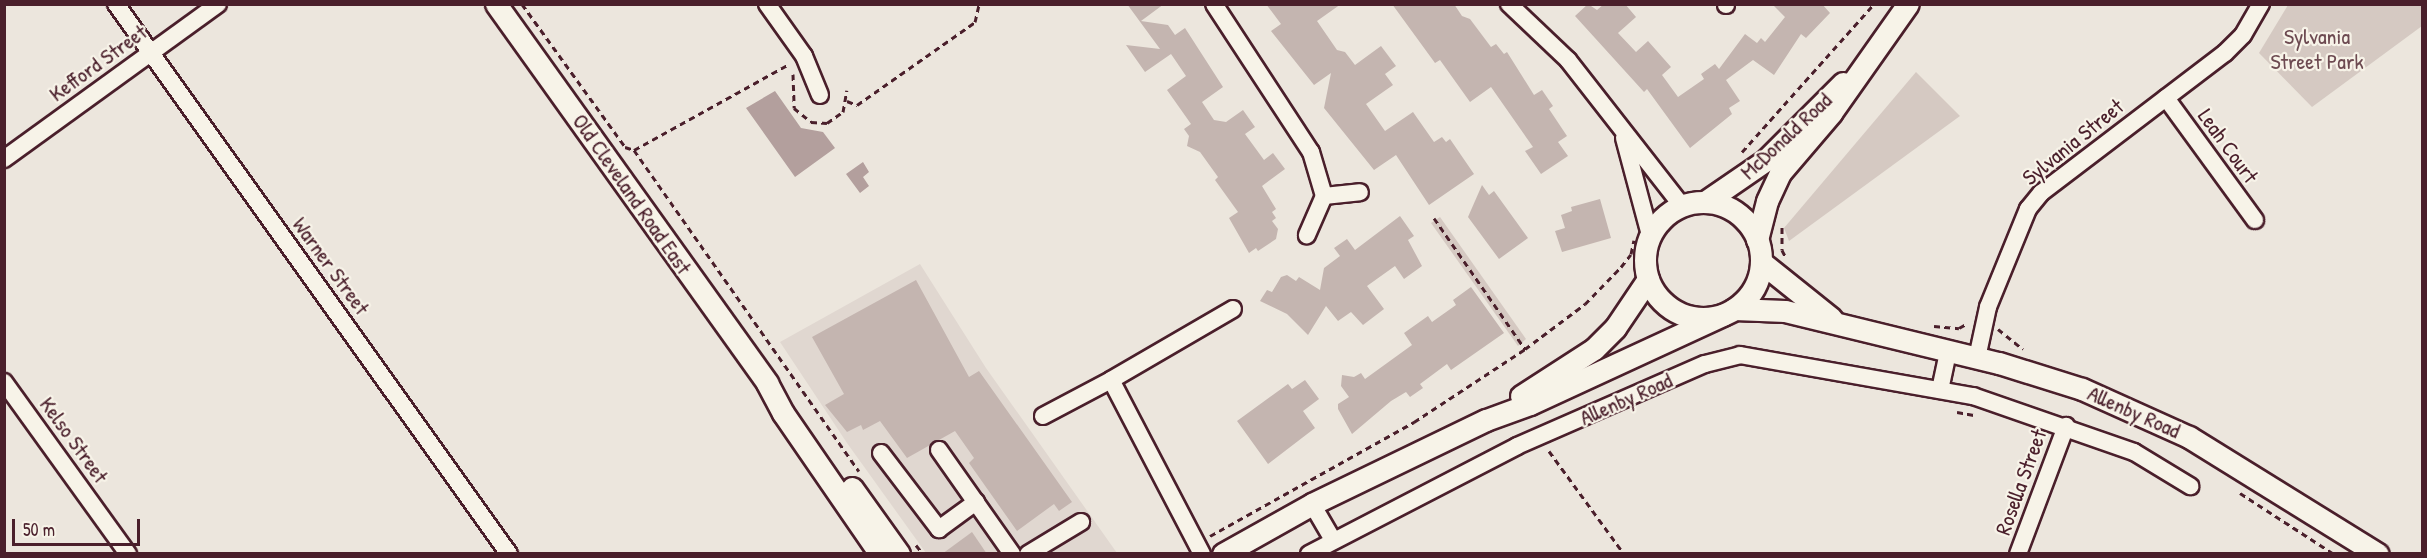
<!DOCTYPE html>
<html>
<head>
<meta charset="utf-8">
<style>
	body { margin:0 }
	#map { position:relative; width:2427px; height:558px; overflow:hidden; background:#ece6dd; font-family:"Patrick Hand",sans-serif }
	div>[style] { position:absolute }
	.built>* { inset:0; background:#e0d7d0 }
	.green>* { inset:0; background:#d5c9c2 }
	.water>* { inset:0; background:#b39f9d }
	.building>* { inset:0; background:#c4b5b0 }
	.path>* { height:3px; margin-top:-1.5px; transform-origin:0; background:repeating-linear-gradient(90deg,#4a1f2b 0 6px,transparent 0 10.5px) }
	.roads { filter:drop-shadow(2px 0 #4a1f2b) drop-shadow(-2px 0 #4a1f2b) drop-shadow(0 2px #4a1f2b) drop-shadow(0 -2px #4a1f2b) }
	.minor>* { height:16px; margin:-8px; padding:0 8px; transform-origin:8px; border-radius:8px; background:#f7f3e8 }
	.major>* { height:21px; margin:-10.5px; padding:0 10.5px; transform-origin:10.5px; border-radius:10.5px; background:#f7f3e8 }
	.major>.ring { margin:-10.5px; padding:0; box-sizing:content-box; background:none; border:21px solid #f7f3e8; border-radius:50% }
	span { translate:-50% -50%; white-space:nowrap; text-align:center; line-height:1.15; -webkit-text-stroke:4.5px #f7f3e8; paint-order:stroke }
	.park-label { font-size:22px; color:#6d4a51 }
	.street-label { font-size:22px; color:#4a1f2b }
	.frame { position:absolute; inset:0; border:6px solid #4a1f2b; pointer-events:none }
	.scale { position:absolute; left:12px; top:519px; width:128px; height:27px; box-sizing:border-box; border:3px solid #4a1f2b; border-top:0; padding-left:8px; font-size:18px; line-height:21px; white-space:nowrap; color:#4a1f2b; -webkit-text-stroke:4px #f7f3e8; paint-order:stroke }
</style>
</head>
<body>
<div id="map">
	<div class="built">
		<i style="clip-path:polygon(920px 264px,986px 368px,1117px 553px,926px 553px,847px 443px,780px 342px)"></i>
	</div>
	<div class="green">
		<i style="clip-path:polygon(2288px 5px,2422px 5px,2422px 26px,2312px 107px,2259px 53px)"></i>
		<i style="clip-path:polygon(1916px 72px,1960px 116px,1789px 241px,1784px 228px)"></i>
		<i style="clip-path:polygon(1440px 217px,1526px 339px,1518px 346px,1431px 223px)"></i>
	</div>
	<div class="water">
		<i style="clip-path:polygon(775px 91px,801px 128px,823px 132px,835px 148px,795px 177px,746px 108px)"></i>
		<i style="clip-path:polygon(863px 162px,869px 172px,863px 177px,869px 186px,860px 193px,846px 174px)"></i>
	</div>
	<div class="building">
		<i style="clip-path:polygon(1127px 4px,1164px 4px,1141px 21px,1168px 25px,1175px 35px,1185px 28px,1223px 87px,1202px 102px,1214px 120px,1226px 122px,1243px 110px,1255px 127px,1245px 134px,1264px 160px,1273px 153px,1285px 169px,1262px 186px,1276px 209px,1272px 212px,1276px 218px,1272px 221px,1278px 229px,1276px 239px,1258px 251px,1256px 248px,1249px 253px,1229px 218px,1238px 212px,1215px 180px,1218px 177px,1200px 152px,1187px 146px,1189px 136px,1184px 129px,1191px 124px,1167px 90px,1186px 76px,1171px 54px,1145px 72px,1126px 45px,1160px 49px)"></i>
		<i style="clip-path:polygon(1266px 4px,1341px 4px,1317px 21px,1337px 50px,1345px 52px,1355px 65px,1381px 46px,1396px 66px,1385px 74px,1393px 85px,1366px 104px,1385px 131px,1413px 112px,1434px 142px,1442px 137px,1446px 142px,1450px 139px,1474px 174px,1429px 205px,1396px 155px,1374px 170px,1324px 108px,1331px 73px,1314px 85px,1271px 31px,1281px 24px)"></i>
		<i style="clip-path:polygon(1392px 4px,1454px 4px,1462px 16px,1470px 19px,1491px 47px,1496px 44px,1504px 54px,1507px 52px,1534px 95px,1542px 90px,1553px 106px,1549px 109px,1567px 136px,1558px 142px,1568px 156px,1541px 174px,1525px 151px,1533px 147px,1491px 87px,1470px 102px,1440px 60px,1435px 63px)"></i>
		<i style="clip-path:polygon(1588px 4px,1597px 10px,1604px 4px,1625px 4px,1636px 17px,1618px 33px,1636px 52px,1648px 41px,1671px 67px,1662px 75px,1678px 97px,1704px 79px,1701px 74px,1715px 64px,1719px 69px,1745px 34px,1757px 43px,1761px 38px,1765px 42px,1785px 17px,1772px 4px,1822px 4px,1830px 13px,1806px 38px,1801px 34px,1774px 75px,1753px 60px,1726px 80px,1740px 101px,1729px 108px,1732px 114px,1690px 148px,1647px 89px,1644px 92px,1575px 16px)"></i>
		<i style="clip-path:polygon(1482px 185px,1489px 195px,1494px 191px,1528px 238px,1499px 259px,1468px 217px)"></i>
		<i style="clip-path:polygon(1600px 199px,1611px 238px,1562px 252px,1555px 231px,1565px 228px,1561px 215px,1572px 211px,1571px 207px)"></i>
		<i style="clip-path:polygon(1400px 216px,1414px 236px,1408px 240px,1422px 266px,1404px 279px,1395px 266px,1367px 286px,1384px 309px,1363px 325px,1351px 312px,1338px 321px,1326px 306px,1308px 335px,1287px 314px,1260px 301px,1267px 290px,1272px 292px,1281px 277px,1287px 275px,1296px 281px,1299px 277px,1320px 290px,1324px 268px,1340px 256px,1334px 248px,1347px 239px,1355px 250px)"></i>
		<i style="clip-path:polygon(916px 280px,969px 377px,979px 371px,1072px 502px,1059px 511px,1054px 504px,1017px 531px,969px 463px,974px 458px,955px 431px,907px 458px,880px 421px,863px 430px,861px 425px,847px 432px,825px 405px,844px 394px,812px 337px)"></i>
		<i style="clip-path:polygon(1471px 287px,1504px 333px,1451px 370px,1447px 364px,1420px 384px,1423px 388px,1410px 397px,1406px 392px,1391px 401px,1352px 434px,1338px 409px,1338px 404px,1349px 397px,1341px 386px,1342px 375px,1354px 377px,1361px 373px,1365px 379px,1412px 345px,1404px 333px,1428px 316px,1432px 322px,1456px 305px,1453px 300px)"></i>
		<i style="clip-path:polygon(1305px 380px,1319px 399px,1303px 411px,1315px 428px,1268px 464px,1237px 421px,1288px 384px,1292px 389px)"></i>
		<i style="clip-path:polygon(972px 532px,987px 554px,942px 554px)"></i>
	</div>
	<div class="path">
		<i style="left:522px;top:4px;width:176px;rotate:54.2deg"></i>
		<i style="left:625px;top:147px;width:9px;rotate:18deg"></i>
		<i style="left:634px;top:150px;width:392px;rotate:55deg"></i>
		<i style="left:793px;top:74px;width:34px;rotate:88deg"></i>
		<i style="left:794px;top:108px;width:22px;rotate:39deg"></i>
		<i style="left:811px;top:122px;width:16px;rotate:4deg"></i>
		<i style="left:827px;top:123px;width:19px;rotate:-35deg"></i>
		<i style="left:843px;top:112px;width:22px;rotate:-80deg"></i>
		<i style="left:847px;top:101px;width:11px;rotate:22deg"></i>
		<i style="left:857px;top:105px;width:144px;rotate:-35.1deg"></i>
		<i style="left:975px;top:22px;width:18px;rotate:-77deg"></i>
		<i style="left:634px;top:150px;width:177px;rotate:-29deg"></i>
		<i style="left:1742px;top:152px;width:198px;rotate:-48.3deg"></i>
		<i style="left:1434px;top:218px;width:160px;rotate:55.2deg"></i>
		<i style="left:1782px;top:227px;width:23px;rotate:90deg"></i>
		<i style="left:1782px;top:250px;width:9px;rotate:63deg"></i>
		<i style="left:1934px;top:326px;width:25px;rotate:5deg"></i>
		<i style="left:1959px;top:328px;width:10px;rotate:-29deg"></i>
		<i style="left:1998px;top:329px;width:32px;rotate:39deg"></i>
		<i style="left:1957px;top:412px;width:17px;rotate:10deg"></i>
		<i style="left:1549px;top:451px;width:127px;rotate:53.9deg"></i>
		<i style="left:2240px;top:493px;width:112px;rotate:33deg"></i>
		<i style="left:1210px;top:536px;width:234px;rotate:-29.2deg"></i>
		<i style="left:1414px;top:422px;width:133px;rotate:-33.3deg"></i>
		<i style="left:1525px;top:349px;width:75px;rotate:-36.9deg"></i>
		<i style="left:1585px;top:304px;width:52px;rotate:-45.8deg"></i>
		<i style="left:1621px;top:267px;width:16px;rotate:-52deg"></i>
		<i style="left:1631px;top:254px;width:14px;rotate:-78deg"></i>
		<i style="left:916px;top:545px;width:11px;rotate:52deg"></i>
	</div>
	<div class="roads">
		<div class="minor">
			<i style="left:116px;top:4px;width:676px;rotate:54.45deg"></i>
			<i style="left:767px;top:4px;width:64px;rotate:54.6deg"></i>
			<i style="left:804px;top:56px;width:42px;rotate:67.7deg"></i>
			<i style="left:1214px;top:4px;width:177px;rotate:56.8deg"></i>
			<i style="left:1311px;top:152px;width:46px;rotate:73.5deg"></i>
			<i style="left:1324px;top:196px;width:43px;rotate:113.6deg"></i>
			<i style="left:1509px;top:4px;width:81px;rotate:43.5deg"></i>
			<i style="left:1568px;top:60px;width:185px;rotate:52deg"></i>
			<i style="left:1726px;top:4px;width:1px;rotate:90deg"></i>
			<i style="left:2166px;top:98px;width:151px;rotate:53.9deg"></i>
			<i style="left:1624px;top:138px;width:100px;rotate:75deg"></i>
			<i style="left:4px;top:159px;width:264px;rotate:-35.9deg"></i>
			<i style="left:1324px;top:196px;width:36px;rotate:-6deg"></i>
			<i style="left:1977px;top:358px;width:52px;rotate:-77.8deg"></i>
			<i style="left:1988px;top:307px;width:106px;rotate:-67.8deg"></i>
			<i style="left:2028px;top:209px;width:21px;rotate:-51deg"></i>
			<i style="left:2041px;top:193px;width:231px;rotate:-37.3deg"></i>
			<i style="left:2225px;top:53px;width:25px;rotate:-45deg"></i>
			<i style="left:2243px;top:35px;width:36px;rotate:-60deg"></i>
			<i style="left:4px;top:382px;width:212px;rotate:54.2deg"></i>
			<i style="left:1940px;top:390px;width:40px;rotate:-78deg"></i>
			<i style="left:1043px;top:416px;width:77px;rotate:-27.9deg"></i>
			<i style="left:939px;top:450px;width:127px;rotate:54.9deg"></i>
			<i style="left:881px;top:453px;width:96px;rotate:52.7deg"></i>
			<i style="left:939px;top:529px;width:46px;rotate:-36.1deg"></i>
			<i style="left:1312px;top:504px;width:42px;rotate:59.7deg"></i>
			<i style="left:1028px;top:554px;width:62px;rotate:-31.1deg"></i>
			<i style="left:1202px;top:554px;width:196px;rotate:-117.6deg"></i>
			<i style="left:1111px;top:380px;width:141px;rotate:-30.2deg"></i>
			<i style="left:1309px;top:554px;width:234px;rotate:-27.4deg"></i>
			<i style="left:1517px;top:446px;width:205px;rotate:-23.6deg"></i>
			<i style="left:1705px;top:364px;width:36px;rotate:-14deg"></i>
			<i style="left:1740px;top:355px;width:237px;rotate:10deg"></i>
			<i style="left:1973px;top:396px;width:170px;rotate:19.2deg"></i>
			<i style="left:2134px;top:452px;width:66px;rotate:31.3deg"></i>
			<i style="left:2018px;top:554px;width:137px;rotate:-69.4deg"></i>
		</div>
		<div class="major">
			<i style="left:496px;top:4px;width:466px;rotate:54.4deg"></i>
			<i style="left:767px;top:383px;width:34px;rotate:62deg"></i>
			<i style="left:783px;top:413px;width:171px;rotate:55.5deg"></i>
			<i style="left:1705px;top:202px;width:74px;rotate:-34.5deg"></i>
			<i style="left:1766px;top:160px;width:109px;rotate:-45deg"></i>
			<i class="ring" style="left:1645px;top:202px;width:95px;height:95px"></i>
			<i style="left:1757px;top:240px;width:40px;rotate:-75.6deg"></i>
			<i style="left:1767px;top:201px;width:31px;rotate:-65deg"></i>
			<i style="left:1780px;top:173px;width:79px;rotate:-49.6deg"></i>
			<i style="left:1831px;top:113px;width:133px;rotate:-54.8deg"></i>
			<i style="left:1761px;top:262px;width:90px;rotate:38.7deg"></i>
			<i style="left:1734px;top:309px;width:51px;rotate:2.2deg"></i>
			<i style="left:1785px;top:311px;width:220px;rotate:13.7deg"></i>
			<i style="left:1999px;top:363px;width:87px;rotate:17.4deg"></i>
			<i style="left:2082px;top:389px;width:117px;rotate:24.2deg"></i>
			<i style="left:2189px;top:437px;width:222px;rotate:31.8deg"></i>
			<i style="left:1521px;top:396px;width:87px;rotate:-32.8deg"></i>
			<i style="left:1594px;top:349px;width:30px;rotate:-45deg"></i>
			<i style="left:1615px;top:328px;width:59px;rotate:-56deg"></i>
			<i style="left:852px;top:488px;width:81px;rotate:54.5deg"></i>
			<i style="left:1223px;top:554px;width:102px;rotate:-29.3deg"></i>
			<i style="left:1312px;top:504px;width:193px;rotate:-25.8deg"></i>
			<i style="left:1486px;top:420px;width:47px;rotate:-20deg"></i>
			<i style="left:1530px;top:404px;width:213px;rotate:-24.8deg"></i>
		</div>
	</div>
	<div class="park-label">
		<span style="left:2317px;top:49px">Sylvania<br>Street Park</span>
	</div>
	<div class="street-label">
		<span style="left:98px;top:63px;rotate:-36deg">Kefford Street</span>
		<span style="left:1786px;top:136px;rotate:-43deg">McDonald Road</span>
		<span style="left:2073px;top:142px;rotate:-39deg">Sylvania Street</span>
		<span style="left:2228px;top:146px;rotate:54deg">Leah Court</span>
		<span style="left:632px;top:194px;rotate:55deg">Old Cleveland Road East</span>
		<span style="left:331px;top:266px;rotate:54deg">Warner Street</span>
		<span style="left:1626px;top:399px;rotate:-24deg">Allenby Road</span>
		<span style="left:2134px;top:412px;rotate:24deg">Allenby Road</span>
		<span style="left:74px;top:440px;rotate:54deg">Kelso Street</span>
		<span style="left:2021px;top:482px;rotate:-70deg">Rosella Street</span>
	</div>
	<div class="frame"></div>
	<div class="scale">50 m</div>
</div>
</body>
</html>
